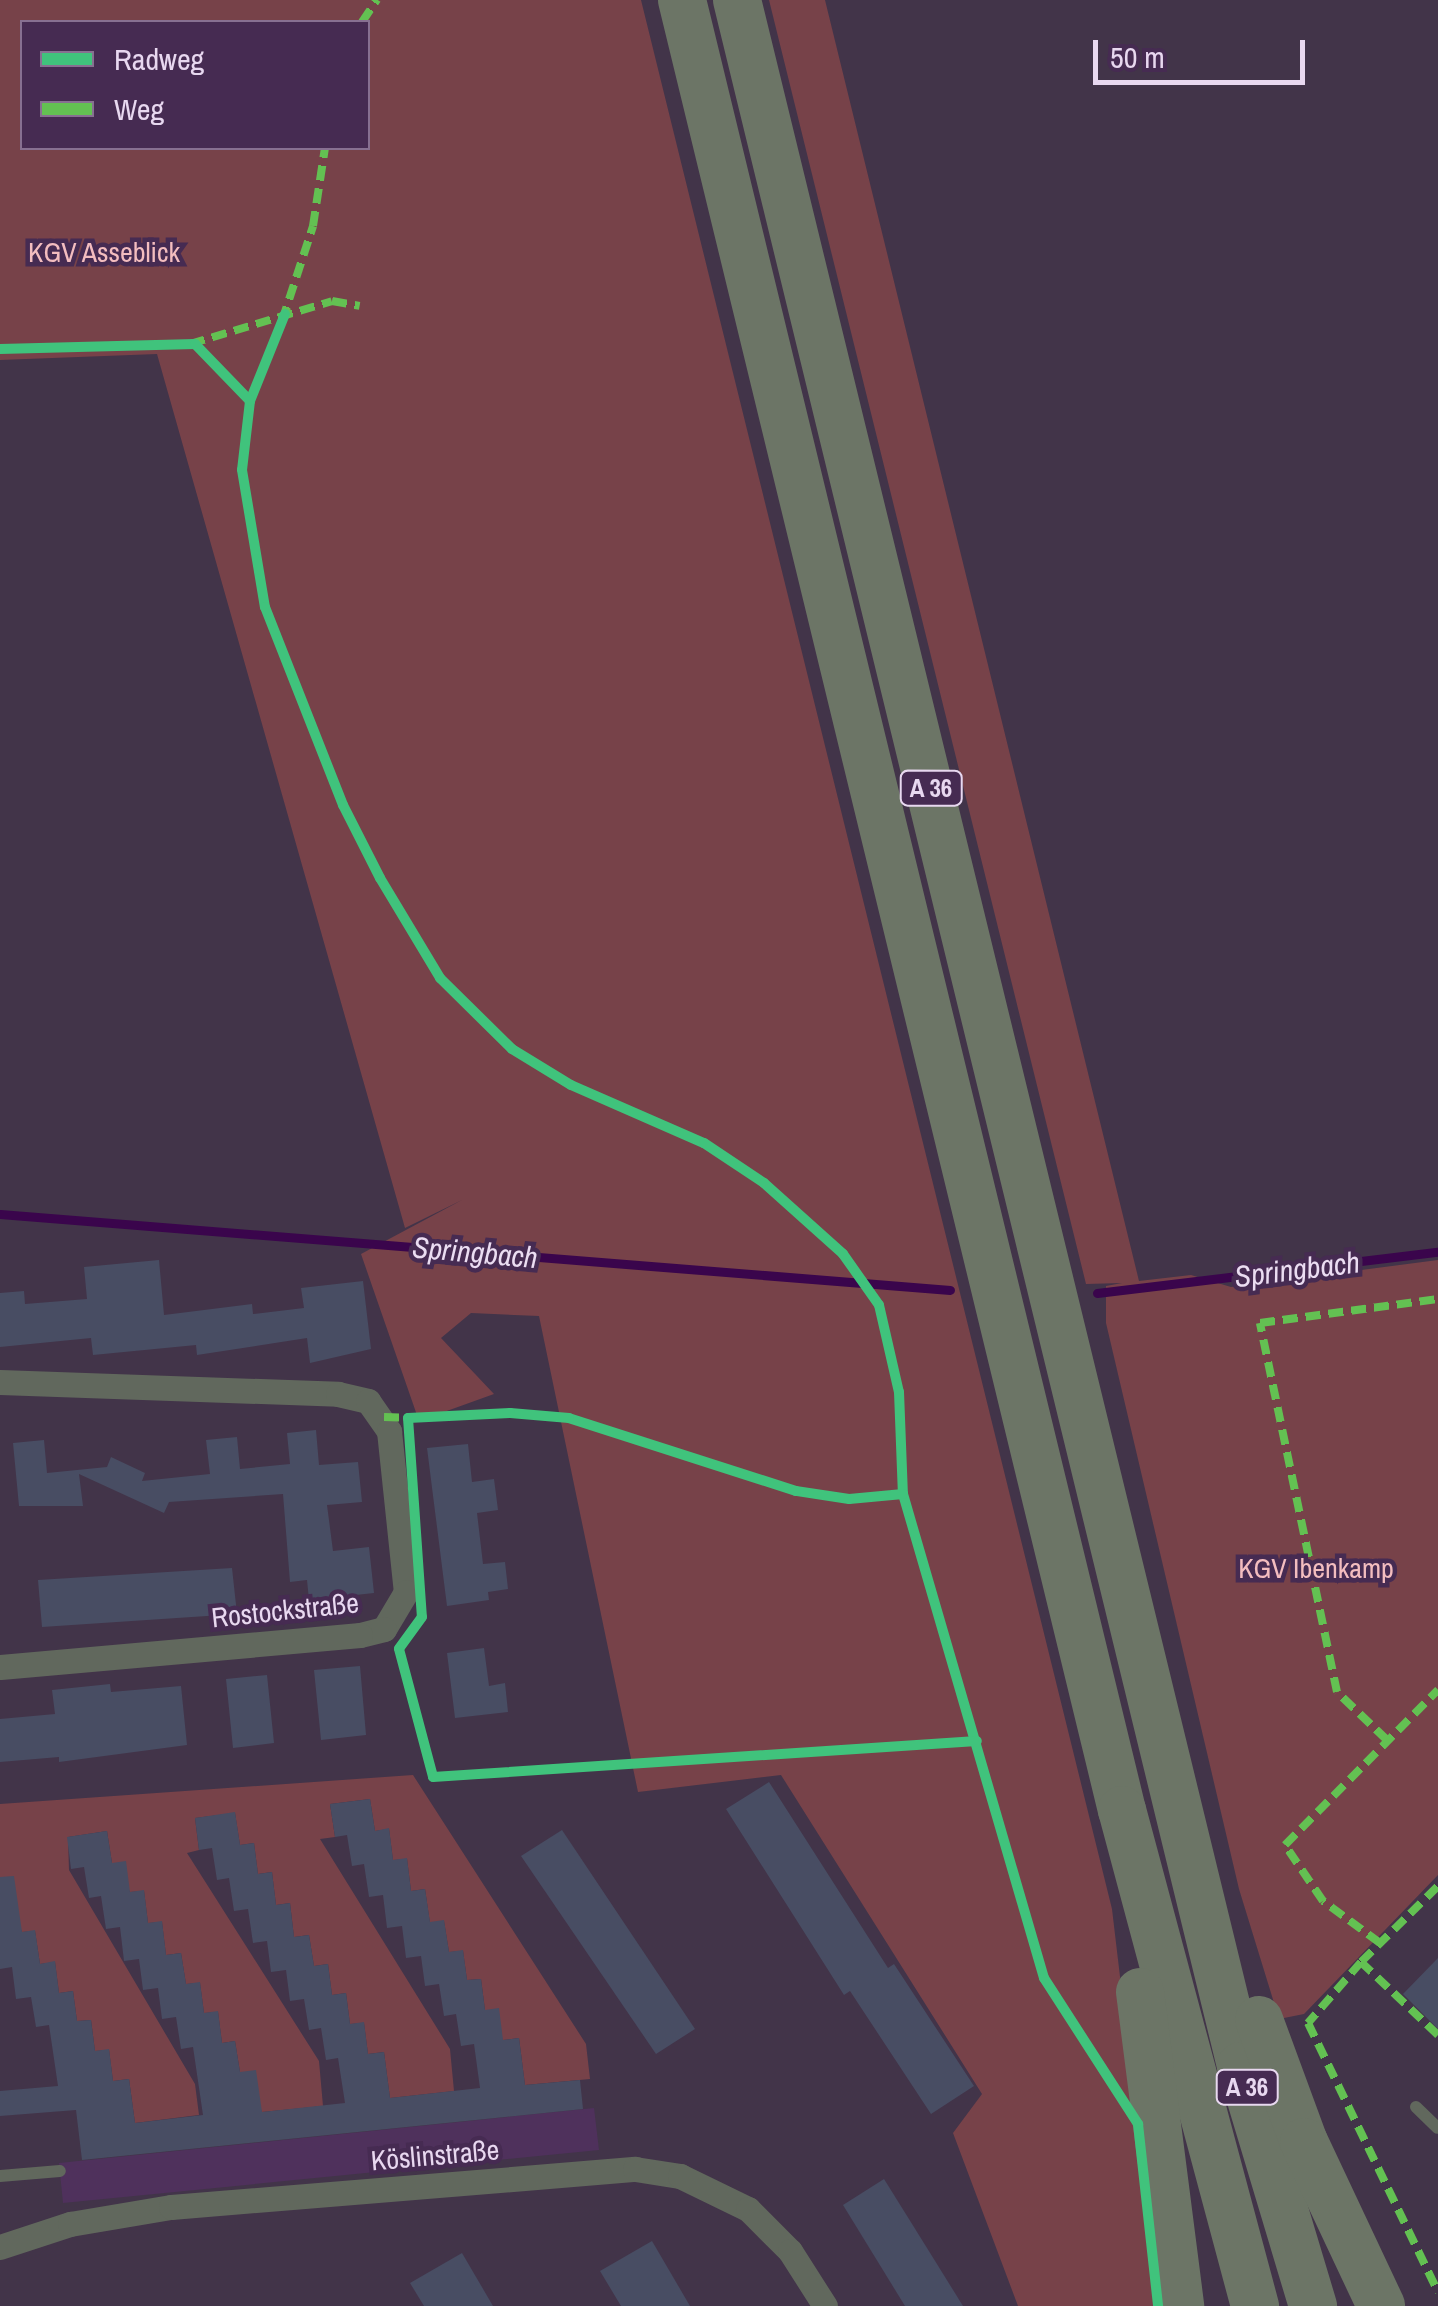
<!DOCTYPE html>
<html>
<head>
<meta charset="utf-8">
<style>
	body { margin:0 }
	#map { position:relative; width:1438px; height:2306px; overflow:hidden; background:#423449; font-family:"Archivo Narrow",sans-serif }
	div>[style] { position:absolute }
	.built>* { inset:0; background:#4f315c }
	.green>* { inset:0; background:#774249 }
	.stream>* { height:9px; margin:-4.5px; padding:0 4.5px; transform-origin:4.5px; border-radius:4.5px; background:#3a054c }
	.building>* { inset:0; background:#484d63 }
	.lane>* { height:12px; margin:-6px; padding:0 6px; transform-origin:6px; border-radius:6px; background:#61685d }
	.street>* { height:25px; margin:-12.5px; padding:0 12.5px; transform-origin:12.5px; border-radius:12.5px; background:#61685d }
	.highway>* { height:48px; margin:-24px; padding:0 24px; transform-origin:24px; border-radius:24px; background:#6c7566 }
	.quiet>* { height:8px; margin-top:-4px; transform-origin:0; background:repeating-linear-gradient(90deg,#63c152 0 15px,transparent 0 23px) }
	.cycleway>* { height:10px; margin:-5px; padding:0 5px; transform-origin:5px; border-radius:5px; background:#40c37c }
	span { translate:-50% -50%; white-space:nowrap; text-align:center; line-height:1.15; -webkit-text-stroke:9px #462b52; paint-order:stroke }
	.shield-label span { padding:2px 8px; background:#462b52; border:2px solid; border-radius:8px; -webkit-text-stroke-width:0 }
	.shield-label { font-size:25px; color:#e8d8f0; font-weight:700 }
	.park-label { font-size:28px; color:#f3bdbf }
	.street-label { font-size:28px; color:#e8d8f0 }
	.water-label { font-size:30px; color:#ebddf2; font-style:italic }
	.legend { position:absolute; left:20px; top:20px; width:350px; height:130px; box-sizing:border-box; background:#462b52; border:2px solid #877091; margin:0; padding:12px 18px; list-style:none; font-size:30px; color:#e8d8f0 }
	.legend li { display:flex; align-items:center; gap:20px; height:50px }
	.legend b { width:50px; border:2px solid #877091 }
	.scale { position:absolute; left:1093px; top:40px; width:212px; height:45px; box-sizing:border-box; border:5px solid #e8d8f0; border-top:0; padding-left:12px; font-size:30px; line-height:35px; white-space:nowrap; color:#e8d8f0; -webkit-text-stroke:8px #462b52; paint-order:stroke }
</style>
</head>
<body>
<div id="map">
	<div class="built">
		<i style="clip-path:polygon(594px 2108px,599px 2150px,63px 2203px,59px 2163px)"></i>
	</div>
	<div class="green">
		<i style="clip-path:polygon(evenodd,0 0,641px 0,1112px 1909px,1159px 2306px,1018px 2306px,953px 2133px,982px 2094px,781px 1775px,638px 1792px,539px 1316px,471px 1313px,441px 1338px,494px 1394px,419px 1421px,361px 1254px,462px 1200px,405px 1228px,157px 354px,0 360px,0 0,22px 22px,368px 22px,368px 148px,22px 148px,22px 22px)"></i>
		<i style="clip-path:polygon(769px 0,825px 0,1139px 1281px,1191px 1275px,1231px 1287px,1438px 1260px,1438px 1875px,1304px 2014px,1279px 2019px,1239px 1889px,1106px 1323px,1106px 1286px,1122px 1283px,1086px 1284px)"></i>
		<i style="clip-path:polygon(413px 1775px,586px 2044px,590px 2079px,525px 2085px,519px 2038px,503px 2040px,485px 2010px,481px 1979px,467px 1980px,463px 1951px,449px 1952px,444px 1921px,430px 1923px,425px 1889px,411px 1891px,407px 1859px,393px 1860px,389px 1829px,375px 1831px,370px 1799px,330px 1804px,335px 1837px,320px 1839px,450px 2049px,454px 2091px,390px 2098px,384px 2052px,368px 2054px,364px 2023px,350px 2024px,346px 1993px,332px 1995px,328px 1964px,314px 1966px,309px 1935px,294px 1937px,290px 1903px,276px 1905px,272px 1872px,258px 1874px,254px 1843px,240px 1845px,235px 1813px,195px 1818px,199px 1850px,187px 1853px,319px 2061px,323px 2106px,262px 2112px,240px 2072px,235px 2041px,222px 2043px,218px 2012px,204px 2013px,200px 1983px,186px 1984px,181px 1953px,166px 1955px,162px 1922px,148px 1923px,144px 1891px,130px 1892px,112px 1863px,107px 1831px,68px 1837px,69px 1870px,195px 2084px,199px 2115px,135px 2123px,129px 2079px,113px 2081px,109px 2050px,95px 2051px,91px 2020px,77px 2021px,73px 1991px,59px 1993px,55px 1962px,40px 1964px,35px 1931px,22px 1932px,0 1877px,0 1804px)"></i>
	</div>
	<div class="stream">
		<i style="left:0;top:1214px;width:953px;rotate:4.57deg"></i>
		<i style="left:1097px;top:1293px;width:343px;rotate:-6.9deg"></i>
	</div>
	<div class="building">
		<i style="clip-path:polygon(159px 1260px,164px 1315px,252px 1304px,253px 1314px,304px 1308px,301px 1288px,363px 1281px,371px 1349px,310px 1363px,307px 1338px,197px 1355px,196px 1345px,93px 1355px,91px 1338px,0 1347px,0 1293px,24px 1291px,25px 1304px,87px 1299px,84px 1267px)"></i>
		<i style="clip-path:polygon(316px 1430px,319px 1465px,358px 1462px,362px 1502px,327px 1505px,333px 1551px,369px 1547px,374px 1593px,309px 1600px,307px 1580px,290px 1582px,283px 1494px,169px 1502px,164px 1513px,79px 1474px,83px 1506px,19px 1506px,13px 1443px,44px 1440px,47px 1473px,107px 1467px,111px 1457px,145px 1473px,142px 1481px,210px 1474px,206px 1440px,237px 1437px,240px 1469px,290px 1464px,287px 1433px)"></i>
		<i style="clip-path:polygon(468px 1444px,472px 1482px,494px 1479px,498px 1510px,477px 1513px,483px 1564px,505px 1562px,508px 1589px,488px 1592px,489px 1600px,447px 1606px,427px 1448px)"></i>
		<i style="clip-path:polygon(232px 1568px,237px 1614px,42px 1627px,38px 1580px)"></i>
		<i style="clip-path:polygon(484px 1648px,489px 1686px,505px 1683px,508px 1712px,455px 1718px,447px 1653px)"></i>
		<i style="clip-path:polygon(360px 1666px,366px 1735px,321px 1740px,314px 1670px)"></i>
		<i style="clip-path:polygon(267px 1675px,274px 1743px,233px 1748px,226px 1679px)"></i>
		<i style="clip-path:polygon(110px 1684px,111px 1692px,181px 1686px,187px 1745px,59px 1762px,59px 1757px,0 1762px,0 1719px,55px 1714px,52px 1690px)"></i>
		<i style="clip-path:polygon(769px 1782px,888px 1968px,894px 1964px,974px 2086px,931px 2114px,850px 1991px,844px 1995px,726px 1809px)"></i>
		<i style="clip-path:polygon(370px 1799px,375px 1831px,389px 1828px,393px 1860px,407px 1858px,411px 1891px,425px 1889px,430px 1922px,444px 1920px,449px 1952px,463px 1950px,467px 1980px,481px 1979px,485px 2010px,499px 2008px,503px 2040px,519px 2038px,525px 2085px,580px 2080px,583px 2109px,82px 2160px,76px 2110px,0 2116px,0 2091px,58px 2086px,49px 2025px,36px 2027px,31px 1997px,16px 1999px,12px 1967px,0 1969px,0 1877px,14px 1876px,22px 1932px,35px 1930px,40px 1964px,55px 1961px,59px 1993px,73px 1991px,77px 2021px,91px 2020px,95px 2051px,109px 2049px,113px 2081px,129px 2079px,135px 2123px,203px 2115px,193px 2047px,181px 2049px,176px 2017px,162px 2019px,158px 1988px,143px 1990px,139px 1959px,124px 1961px,120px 1927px,106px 1929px,101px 1896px,89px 1898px,84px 1867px,71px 1869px,67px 1837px,107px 1831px,112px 1863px,126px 1861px,130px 1892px,144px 1890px,148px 1923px,162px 1921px,166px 1955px,181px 1953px,186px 1984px,200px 1982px,204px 2013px,218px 2011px,222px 2043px,235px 2041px,240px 2072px,256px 2070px,262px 2112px,345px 2103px,338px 2058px,326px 2060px,321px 2028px,309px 2030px,304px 1999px,290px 2001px,286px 1970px,271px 1972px,267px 1941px,253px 1943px,248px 1909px,234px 1911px,229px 1878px,217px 1880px,212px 1848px,199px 1850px,195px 1818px,235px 1812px,240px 1845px,254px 1843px,258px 1874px,272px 1872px,276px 1905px,290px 1903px,294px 1937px,309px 1935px,314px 1966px,328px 1964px,332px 1995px,346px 1993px,350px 2024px,364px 2022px,368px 2054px,384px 2052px,390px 2098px,480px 2088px,474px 2044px,461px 2046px,456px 2014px,444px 2016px,439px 1984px,425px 1986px,421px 1956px,406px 1958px,402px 1926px,387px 1928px,383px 1895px,369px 1897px,364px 1864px,352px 1866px,347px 1835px,335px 1837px,330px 1804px)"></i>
		<i style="clip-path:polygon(562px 1830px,695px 2029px,656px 2054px,521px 1856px)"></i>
		<i style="clip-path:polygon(1438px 1958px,1438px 2029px,1403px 1994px)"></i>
		<i style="clip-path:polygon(884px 2179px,927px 2248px,963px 2306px,905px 2306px,843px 2205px)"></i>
		<i style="clip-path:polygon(652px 2241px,690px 2306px,621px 2306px,600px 2271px)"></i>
		<i style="clip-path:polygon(462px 2253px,493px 2306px,424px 2306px,410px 2283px)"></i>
	</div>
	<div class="lane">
		<i style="left:1416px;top:2107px;width:30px;rotate:44deg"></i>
		<i style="left:0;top:2176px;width:60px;rotate:-4.8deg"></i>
	</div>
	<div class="street">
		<i style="left:0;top:1382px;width:338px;rotate:2deg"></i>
		<i style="left:338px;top:1394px;width:31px;rotate:13deg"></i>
		<i style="left:368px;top:1401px;width:37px;rotate:55deg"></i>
		<i style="left:389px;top:1431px;width:162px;rotate:84deg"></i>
		<i style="left:406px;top:1592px;width:43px;rotate:120.7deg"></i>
		<i style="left:384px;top:1629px;width:25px;rotate:166deg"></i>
		<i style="left:360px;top:1635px;width:361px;rotate:174.9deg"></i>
		<i style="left:0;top:2247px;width:74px;rotate:-18.2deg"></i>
		<i style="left:70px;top:2224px;width:102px;rotate:-9.6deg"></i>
		<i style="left:171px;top:2207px;width:466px;rotate:-4.7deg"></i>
		<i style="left:635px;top:2169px;width:46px;rotate:8.8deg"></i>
		<i style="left:680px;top:2176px;width:76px;rotate:25.9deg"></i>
		<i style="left:748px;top:2209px;width:59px;rotate:45deg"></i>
		<i style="left:790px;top:2251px;width:65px;rotate:57.5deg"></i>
	</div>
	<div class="highway">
		<i style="left:682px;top:0;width:1863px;rotate:76.34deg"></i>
		<i style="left:1122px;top:1810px;width:514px;rotate:74.99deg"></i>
		<i style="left:737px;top:0;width:2127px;rotate:76.29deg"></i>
		<i style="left:1241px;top:2066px;width:251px;rotate:73.3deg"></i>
		<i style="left:1140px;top:1992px;width:317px;rotate:82.7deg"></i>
		<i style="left:1259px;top:2020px;width:130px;rotate:69.8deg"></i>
		<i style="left:1304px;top:2142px;width:181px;rotate:64.8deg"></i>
	</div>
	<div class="quiet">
		<i style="left:362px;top:22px;width:27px;rotate:-56deg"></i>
		<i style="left:282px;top:321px;width:100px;rotate:-71.9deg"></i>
		<i style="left:313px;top:226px;width:79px;rotate:-81.3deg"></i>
		<i style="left:190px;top:344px;width:148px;rotate:-16.8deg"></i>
		<i style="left:332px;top:301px;width:28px;rotate:10deg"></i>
		<i style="left:384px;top:1417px;width:31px;rotate:2deg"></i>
		<i style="left:1387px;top:1740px;width:69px;rotate:-136.2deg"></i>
		<i style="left:1337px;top:1692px;width:377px;rotate:-101.8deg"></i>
		<i style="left:1260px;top:1323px;width:180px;rotate:-7.7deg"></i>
		<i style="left:1380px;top:1943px;width:71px;rotate:-143.6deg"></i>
		<i style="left:1323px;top:1901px;width:68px;rotate:-124.2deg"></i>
		<i style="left:1285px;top:1845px;width:218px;rotate:-45.4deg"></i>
		<i style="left:1361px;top:1962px;width:108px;rotate:-44.6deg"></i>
		<i style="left:1438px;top:2035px;width:106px;rotate:-136.5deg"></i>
		<i style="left:1361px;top:1962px;width:81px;rotate:131deg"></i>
		<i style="left:1308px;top:2023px;width:299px;rotate:64.2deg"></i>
	</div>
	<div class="cycleway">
		<i style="left:285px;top:314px;width:94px;rotate:111.9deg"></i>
		<i style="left:250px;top:401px;width:69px;rotate:96.6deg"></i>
		<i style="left:242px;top:470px;width:139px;rotate:80.5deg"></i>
		<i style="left:265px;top:607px;width:213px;rotate:68.5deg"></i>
		<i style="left:343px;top:805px;width:82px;rotate:63.1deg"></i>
		<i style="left:380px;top:878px;width:117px;rotate:59deg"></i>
		<i style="left:440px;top:978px;width:101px;rotate:44.6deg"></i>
		<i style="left:512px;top:1049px;width:69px;rotate:31.4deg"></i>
		<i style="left:571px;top:1085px;width:145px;rotate:23.6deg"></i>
		<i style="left:704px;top:1143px;width:72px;rotate:33.7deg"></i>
		<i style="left:764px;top:1183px;width:106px;rotate:41.9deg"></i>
		<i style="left:843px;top:1254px;width:62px;rotate:54.8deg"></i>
		<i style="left:879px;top:1305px;width:89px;rotate:77.1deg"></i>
		<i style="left:899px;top:1392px;width:102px;rotate:87.8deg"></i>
		<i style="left:903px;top:1494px;width:504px;rotate:73.76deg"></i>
		<i style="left:1044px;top:1978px;width:174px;rotate:57.2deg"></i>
		<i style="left:1138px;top:2124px;width:183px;rotate:83.7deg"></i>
		<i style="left:0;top:349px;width:195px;rotate:-1.5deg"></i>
		<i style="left:195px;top:344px;width:79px;rotate:46deg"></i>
		<i style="left:903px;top:1494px;width:54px;rotate:174.7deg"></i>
		<i style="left:849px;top:1499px;width:54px;rotate:-171.4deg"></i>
		<i style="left:796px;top:1491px;width:238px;rotate:-162.2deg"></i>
		<i style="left:569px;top:1418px;width:59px;rotate:-175.2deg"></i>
		<i style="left:510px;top:1413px;width:102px;rotate:177.2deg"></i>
		<i style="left:408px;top:1418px;width:199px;rotate:86deg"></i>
		<i style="left:422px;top:1617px;width:39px;rotate:126deg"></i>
		<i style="left:399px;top:1649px;width:132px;rotate:75.1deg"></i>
		<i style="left:433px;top:1777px;width:545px;rotate:-3.79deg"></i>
	</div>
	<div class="shield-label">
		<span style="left:931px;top:788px">A 36</span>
		<span style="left:1247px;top:2087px">A 36</span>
	</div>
	<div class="park-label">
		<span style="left:104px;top:252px">KGV Asseblick</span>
		<span style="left:1316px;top:1568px">KGV Ibenkamp</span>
	</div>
	<div class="street-label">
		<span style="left:285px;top:1610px;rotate:-6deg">Rostockstraße</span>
		<span style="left:435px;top:2155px;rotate:-5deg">Köslinstraße</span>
	</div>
	<div class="water-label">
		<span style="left:475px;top:1252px;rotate:5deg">Springbach</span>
		<span style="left:1297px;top:1269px;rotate:-7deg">Springbach</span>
	</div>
	<ul class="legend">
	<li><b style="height:12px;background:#40c37c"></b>Radweg</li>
	<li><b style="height:12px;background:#63c152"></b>Weg</li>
	</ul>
	<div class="scale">50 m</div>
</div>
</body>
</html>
